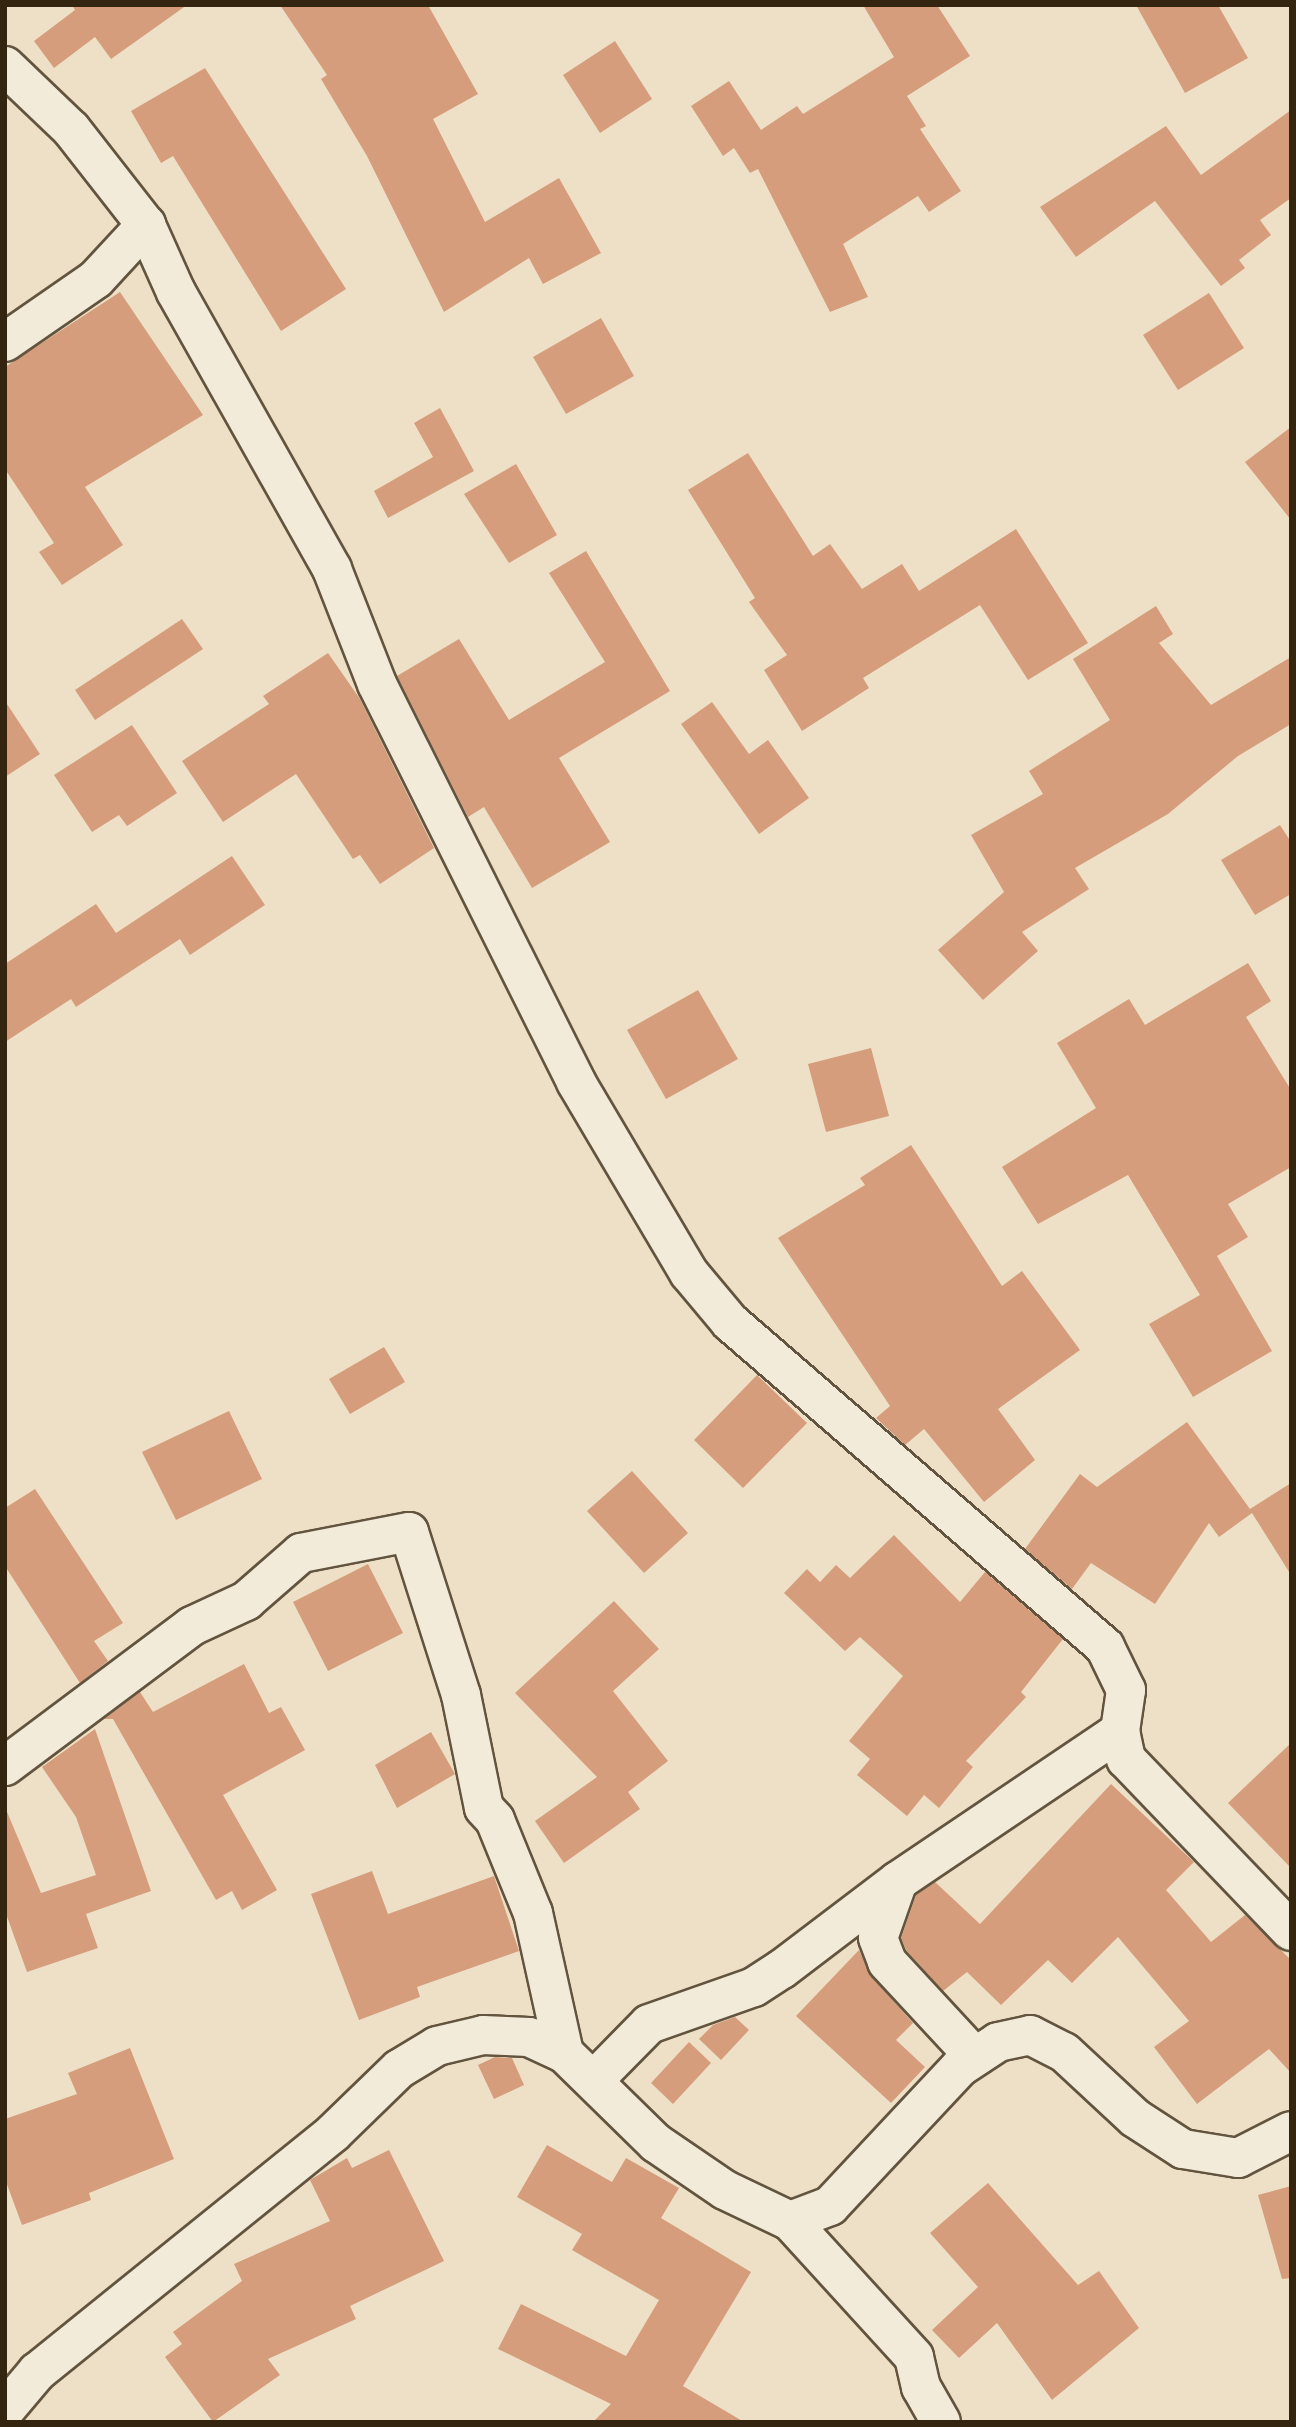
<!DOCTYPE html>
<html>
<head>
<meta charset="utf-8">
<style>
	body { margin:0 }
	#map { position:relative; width:1296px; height:2427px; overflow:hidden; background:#ede0c6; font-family:"Sorts Mill Goudy",serif }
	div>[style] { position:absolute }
	.building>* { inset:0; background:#d69d7c }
	.roads { filter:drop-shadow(2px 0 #62543e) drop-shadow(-2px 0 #62543e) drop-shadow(0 2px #62543e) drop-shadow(0 -2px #62543e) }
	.minor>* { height:38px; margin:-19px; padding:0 19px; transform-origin:19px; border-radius:19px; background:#f3ebda }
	span { translate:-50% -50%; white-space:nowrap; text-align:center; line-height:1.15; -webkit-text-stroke:7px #f3ebda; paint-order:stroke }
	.frame { position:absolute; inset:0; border:7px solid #342511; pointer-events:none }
</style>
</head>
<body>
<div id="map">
	<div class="building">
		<i style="clip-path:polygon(72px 5px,187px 5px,111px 59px,95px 37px,54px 68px,34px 41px,75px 10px)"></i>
		<i style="clip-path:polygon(280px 5px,428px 5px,478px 94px,433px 119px,485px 222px,559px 178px,601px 253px,543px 284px,529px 258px,444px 312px,367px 156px,321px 79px,327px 75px)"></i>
		<i style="clip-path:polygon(863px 5px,937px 5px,970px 56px,907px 96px,926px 126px,920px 129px,961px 191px,929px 212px,918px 196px,843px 244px,868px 297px,830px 312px,758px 169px,750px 173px,734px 148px,723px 156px,691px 106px,729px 81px,761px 130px,797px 106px,803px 114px,894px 57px)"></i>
		<i style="clip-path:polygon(1136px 5px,1218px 5px,1248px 58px,1185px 93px)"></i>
		<i style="clip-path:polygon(615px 41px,652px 99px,600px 133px,563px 75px)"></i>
		<i style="clip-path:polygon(205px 68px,346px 289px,281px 331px,173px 156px,161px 163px,131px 111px)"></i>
		<i style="clip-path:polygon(1291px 110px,1291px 198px,1260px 220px,1271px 235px,1239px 260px,1245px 268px,1221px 286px,1155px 201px,1076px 257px,1040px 207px,1166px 126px,1201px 175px)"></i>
		<i style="clip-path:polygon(120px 292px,203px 415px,85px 487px,123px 545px,62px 585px,39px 552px,54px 543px,5px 469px,5px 367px)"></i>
		<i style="clip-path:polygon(1209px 293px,1244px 348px,1178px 390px,1143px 335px)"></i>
		<i style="clip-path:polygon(601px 318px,634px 376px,566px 414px,533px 357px)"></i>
		<i style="clip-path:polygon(440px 408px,474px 471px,388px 518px,374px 491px,433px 457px,414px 423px)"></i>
		<i style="clip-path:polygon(1291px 427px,1291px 520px,1245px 462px)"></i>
		<i style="clip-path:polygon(748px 453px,813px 556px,830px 544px,862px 589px,902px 564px,919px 591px,1016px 529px,1088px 643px,1028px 680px,980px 605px,863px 678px,869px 688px,802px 731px,764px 670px,787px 655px,749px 602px,755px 598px,688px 490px)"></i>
		<i style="clip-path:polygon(516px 464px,557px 535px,509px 563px,464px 494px)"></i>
		<i style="clip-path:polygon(586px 551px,670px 691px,559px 758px,610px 842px,532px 888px,484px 807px,468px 817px,397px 676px,459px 639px,509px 720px,605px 662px,549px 573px)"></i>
		<i style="clip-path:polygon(1156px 606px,1173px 634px,1159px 643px,1211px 705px,1291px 657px,1291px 724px,1238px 756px,1168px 814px,1075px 868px,1089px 889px,1022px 932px,1038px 951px,983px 1000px,938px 950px,1004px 892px,971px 835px,1043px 794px,1029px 771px,1110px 720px,1073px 659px)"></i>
		<i style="clip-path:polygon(182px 619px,203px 649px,95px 720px,75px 690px)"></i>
		<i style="clip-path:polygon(328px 653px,360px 699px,434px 848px,380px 884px,360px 855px,353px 859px,296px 774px,223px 822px,182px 761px,269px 704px,263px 696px)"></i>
		<i style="clip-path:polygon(5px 701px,40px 754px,5px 777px)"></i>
		<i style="clip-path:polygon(712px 702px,749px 754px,768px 740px,809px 798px,759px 834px,681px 724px)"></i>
		<i style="clip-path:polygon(132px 725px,177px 793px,127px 826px,119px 815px,92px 832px,54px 775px)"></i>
		<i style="clip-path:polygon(1280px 825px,1291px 842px,1291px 894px,1255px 915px,1221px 860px)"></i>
		<i style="clip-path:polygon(232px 856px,265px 905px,190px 955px,180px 939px,76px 1007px,71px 999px,5px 1042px,5px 964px,96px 904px,116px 933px)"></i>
		<i style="clip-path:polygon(1248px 963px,1271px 1001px,1246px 1017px,1291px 1090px,1291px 1167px,1228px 1204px,1248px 1237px,1217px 1256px,1272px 1351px,1193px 1397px,1149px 1324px,1200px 1295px,1128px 1175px,1038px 1224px,1002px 1167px,1096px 1108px,1057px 1043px,1129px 999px,1145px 1025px)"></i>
		<i style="clip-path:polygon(698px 990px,738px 1059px,666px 1099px,627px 1030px)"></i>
		<i style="clip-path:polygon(871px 1048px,889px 1116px,826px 1132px,808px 1064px)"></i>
		<i style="clip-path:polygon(911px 1145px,1002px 1286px,1022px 1271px,1080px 1350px,998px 1409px,1035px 1460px,984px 1502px,924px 1429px,905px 1445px,876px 1418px,890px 1406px,778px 1238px,865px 1185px,860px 1178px)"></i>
		<i style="clip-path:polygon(384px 1347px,405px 1382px,350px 1414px,329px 1379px)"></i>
		<i style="clip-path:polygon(757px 1375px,807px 1423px,743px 1488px,694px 1440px)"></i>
		<i style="clip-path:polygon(229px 1411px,262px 1479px,176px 1520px,142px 1452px)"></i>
		<i style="clip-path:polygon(1187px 1422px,1250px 1509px,1291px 1483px,1291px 1575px,1252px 1513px,1219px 1537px,1209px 1523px,1155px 1604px,1091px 1563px,1072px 1589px,1025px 1549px,1080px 1474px,1097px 1487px)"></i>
		<i style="clip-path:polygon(632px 1471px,688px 1533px,644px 1573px,587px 1511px)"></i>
		<i style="clip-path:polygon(35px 1489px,123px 1623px,94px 1641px,108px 1661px,80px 1683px,5px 1566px,5px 1508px)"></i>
		<i style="clip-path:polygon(894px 1535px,960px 1602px,985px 1572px,1063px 1639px,1021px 1692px,1026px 1697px,966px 1761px,973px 1767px,939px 1808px,924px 1795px,907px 1816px,857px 1775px,870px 1759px,849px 1741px,903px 1676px,860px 1637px,845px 1651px,784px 1593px,807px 1569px,820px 1582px,836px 1565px,850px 1578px)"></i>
		<i style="clip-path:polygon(368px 1564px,403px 1633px,328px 1671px,293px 1602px)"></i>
		<i style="clip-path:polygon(614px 1601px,659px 1649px,613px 1691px,668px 1761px,628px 1792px,640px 1809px,564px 1863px,535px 1821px,597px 1777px,515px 1693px)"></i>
		<i style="clip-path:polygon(244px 1664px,269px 1713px,281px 1707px,305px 1750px,223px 1795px,277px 1890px,242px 1910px,232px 1891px,216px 1900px,113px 1719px,104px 1719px,140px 1692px,153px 1712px)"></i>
		<i style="clip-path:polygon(95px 1729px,151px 1891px,86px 1914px,98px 1948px,27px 1972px,5px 1911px,5px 1807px,41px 1893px,96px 1875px,76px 1817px,42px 1767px)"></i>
		<i style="clip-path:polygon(431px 1732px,455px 1774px,397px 1808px,375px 1765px)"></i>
		<i style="clip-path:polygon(1291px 1743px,1291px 1868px,1228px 1803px)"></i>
		<i style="clip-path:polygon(1111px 1784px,1194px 1862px,1166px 1890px,1211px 1942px,1245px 1915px,1291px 1960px,1291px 2073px,1269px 2049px,1197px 2104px,1154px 2047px,1189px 2021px,1118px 1937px,1072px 1983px,1048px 1960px,1001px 2005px,967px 1972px,943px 1991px,906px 1950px,901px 1938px,916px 1895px,935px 1882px,980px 1924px)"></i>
		<i style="clip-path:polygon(372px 1871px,388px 1914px,494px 1876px,519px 1951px,417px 1987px,420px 1997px,359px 2020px,311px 1894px)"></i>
		<i style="clip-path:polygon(859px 1950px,871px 1976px,913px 2023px,896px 2040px,925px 2067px,891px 2103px,796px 2016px)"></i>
		<i style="clip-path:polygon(735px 2017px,749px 2030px,721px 2060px,699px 2039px,713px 2025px)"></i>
		<i style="clip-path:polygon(689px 2042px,711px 2063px,673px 2104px,651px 2083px)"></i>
		<i style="clip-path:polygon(130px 2048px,174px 2159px,89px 2193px,91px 2200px,22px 2225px,5px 2179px,5px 2119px,77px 2094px,68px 2073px)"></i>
		<i style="clip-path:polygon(495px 2057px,512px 2058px,524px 2085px,494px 2099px,478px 2065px)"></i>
		<i style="clip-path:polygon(547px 2145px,612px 2182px,626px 2158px,679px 2188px,661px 2218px,751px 2272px,683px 2386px,744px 2422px,593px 2422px,611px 2404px,498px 2349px,521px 2304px,626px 2356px,659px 2300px,572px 2250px,582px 2234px,517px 2197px)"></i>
		<i style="clip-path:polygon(389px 2150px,444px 2261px,350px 2306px,356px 2319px,268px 2359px,280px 2375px,213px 2422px,165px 2357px,182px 2344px,173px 2332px,242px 2281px,234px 2264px,330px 2221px,310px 2180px,347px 2158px,352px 2168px)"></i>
		<i style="clip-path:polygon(988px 2183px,1078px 2285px,1099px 2271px,1139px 2328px,1052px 2400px,997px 2323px,959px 2358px,932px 2330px,978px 2287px,930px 2233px)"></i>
		<i style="clip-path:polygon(1291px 2186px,1291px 2278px,1282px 2279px,1258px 2195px)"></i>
	</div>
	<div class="roads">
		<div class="minor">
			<i style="left:5px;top:66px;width:91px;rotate:43.7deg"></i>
			<i style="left:71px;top:129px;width:122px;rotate:52deg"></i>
			<i style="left:146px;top:225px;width:73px;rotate:65.9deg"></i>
			<i style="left:176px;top:292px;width:318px;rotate:60.6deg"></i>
			<i style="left:332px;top:569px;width:123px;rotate:68.6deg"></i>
			<i style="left:377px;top:684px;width:445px;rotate:63.4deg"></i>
			<i style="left:576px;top:1082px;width:222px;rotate:59.4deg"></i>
			<i style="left:689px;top:1273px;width:64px;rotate:50.1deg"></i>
			<i style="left:730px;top:1322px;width:496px;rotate:40.9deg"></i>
			<i style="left:1105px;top:1647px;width:48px;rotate:64deg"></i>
			<i style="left:1126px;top:1690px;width:41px;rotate:98.3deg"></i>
			<i style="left:1120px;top:1731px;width:29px;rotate:78deg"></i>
			<i style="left:1126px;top:1759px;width:238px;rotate:46.2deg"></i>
			<i style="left:5px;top:342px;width:111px;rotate:-34.7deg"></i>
			<i style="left:96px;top:279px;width:74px;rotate:-47.2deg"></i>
			<i style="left:5px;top:1766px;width:234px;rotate:-36.8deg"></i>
			<i style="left:192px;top:1626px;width:60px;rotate:-24.8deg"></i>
			<i style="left:246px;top:1601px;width:73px;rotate:-41.1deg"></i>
			<i style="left:301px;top:1553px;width:110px;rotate:-11deg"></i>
			<i style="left:409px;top:1532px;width:171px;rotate:72.3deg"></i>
			<i style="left:461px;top:1695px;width:115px;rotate:78.5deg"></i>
			<i style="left:484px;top:1808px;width:16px;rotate:47deg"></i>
			<i style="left:495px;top:1820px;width:100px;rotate:67.8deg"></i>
			<i style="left:533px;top:1913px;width:143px;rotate:77.5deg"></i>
			<i style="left:898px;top:1881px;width:60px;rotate:109.3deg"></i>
			<i style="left:878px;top:1938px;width:26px;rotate:69deg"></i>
			<i style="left:887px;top:1962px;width:129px;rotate:47.2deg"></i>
			<i style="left:594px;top:2080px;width:78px;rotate:-45.5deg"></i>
			<i style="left:649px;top:2024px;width:111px;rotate:-19.4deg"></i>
			<i style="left:754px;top:1987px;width:33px;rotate:-33deg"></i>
			<i style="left:782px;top:1969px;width:146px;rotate:-37.2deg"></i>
			<i style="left:898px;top:1881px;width:268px;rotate:-34deg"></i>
			<i style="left:790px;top:2221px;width:184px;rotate:47.6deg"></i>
			<i style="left:914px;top:2357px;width:31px;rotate:77deg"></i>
			<i style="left:921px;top:2387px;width:40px;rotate:60.3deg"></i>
			<i style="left:5px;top:2410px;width:50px;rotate:-49.9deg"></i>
			<i style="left:37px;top:2372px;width:380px;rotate:-38.9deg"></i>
			<i style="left:333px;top:2133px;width:92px;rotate:-44.1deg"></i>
			<i style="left:399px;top:2069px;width:44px;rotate:-31.2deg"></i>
			<i style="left:437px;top:2046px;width:47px;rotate:-13.4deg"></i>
			<i style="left:483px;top:2035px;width:46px;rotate:2.5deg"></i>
			<i style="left:529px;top:2037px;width:38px;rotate:25deg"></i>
			<i style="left:564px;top:2053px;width:129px;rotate:44.4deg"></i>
			<i style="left:656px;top:2143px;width:83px;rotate:34.3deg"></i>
			<i style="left:725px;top:2190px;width:72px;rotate:25.5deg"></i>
			<i style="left:790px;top:2221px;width:43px;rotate:-20.6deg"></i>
			<i style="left:830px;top:2206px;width:190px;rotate:-46.9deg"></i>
			<i style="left:960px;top:2067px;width:45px;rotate:-33.3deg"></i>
			<i style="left:998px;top:2042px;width:33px;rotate:-12deg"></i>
			<i style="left:1030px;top:2035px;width:38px;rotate:27deg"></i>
			<i style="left:1064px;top:2052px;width:97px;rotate:42.9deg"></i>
			<i style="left:1135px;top:2118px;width:57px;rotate:32.9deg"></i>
			<i style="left:1183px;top:2149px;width:56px;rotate:9.3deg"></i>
			<i style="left:1238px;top:2158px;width:59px;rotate:-27deg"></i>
		</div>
	</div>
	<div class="frame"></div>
</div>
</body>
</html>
